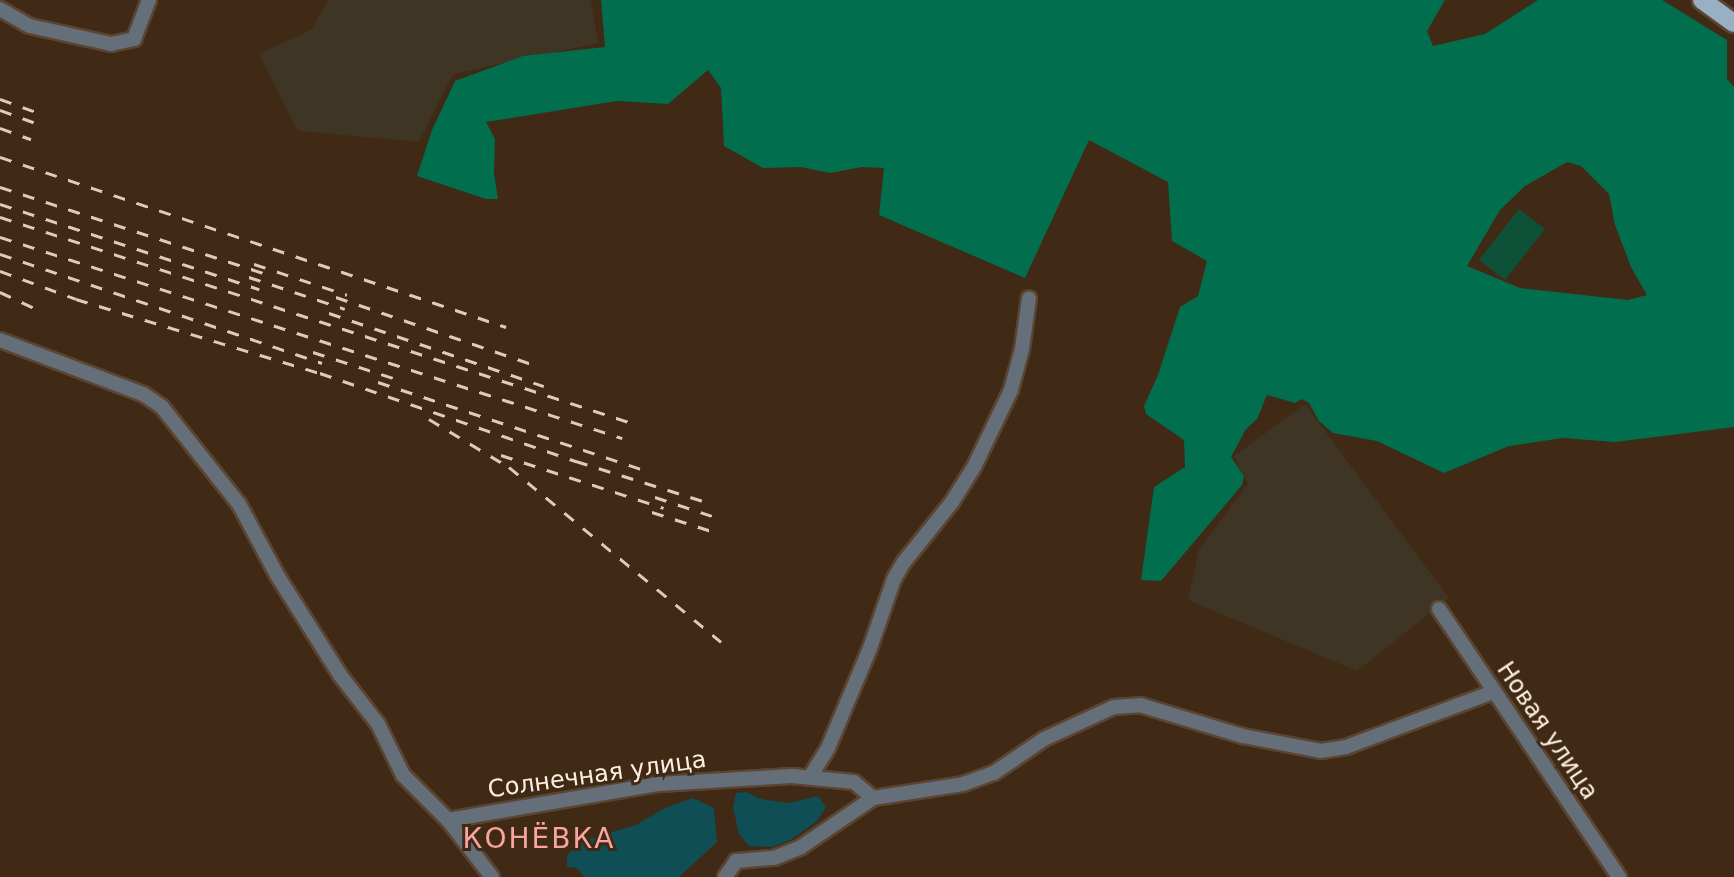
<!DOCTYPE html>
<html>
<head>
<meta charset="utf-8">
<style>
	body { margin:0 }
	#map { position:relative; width:1734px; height:877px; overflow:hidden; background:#402915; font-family:"DejaVu Sans",sans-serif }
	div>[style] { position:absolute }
	.industrial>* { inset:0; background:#3e3525 }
	.green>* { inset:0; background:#0e5139 }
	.forest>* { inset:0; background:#016f4d }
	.water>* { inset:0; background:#0e4e54 }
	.roads { filter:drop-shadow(2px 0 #5b4532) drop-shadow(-2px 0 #5b4532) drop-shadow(0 2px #5b4532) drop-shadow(0 -2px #5b4532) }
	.minor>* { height:14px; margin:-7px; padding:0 7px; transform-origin:7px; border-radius:7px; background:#646f7a }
	.major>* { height:18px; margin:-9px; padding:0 9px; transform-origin:9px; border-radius:9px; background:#98afc4 }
	.rail>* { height:2.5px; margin-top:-1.25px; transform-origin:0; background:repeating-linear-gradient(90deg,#ddccbe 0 12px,transparent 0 24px) }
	span { translate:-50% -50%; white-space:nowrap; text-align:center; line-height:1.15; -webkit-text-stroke:6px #402915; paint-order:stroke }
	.street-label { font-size:24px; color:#feeee2 }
	.quarter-label { font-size:28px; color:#f8a5a0; letter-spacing:2px }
</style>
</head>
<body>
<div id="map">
	<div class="industrial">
		<i style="clip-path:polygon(328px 0,591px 0,598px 43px,453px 74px,419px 142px,298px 131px,259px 54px,311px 30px)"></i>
		<i style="clip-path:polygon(1305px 404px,1449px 598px,1357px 671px,1188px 600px,1199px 549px,1248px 484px,1234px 456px)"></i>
	</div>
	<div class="green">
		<i style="clip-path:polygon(1519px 209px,1545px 229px,1505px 280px,1479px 260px)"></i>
	</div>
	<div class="forest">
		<i style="clip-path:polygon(evenodd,601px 0,1445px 0,1427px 31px,1433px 46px,1485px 34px,1538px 0,1662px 0,1727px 40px,1727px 79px,1734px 87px,1734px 427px,1615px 442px,1563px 438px,1509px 446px,1444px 473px,1377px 441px,1333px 433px,1319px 421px,1309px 403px,1302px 399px,1295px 403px,1267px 395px,1257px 419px,1246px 429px,1231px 457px,1244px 476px,1242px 485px,1161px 581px,1141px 580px,1154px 487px,1185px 467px,1184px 440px,1146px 414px,1144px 406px,1158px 375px,1180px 307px,1198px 296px,1207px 261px,1172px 241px,1168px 182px,1089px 140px,1025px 278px,879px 215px,884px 168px,862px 167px,830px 173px,801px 167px,763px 168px,724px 146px,721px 88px,708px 70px,668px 104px,617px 101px,486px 122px,495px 139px,494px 173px,498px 199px,486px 199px,417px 176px,432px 130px,455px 81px,523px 56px,605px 47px,601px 0,1567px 162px,1581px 166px,1609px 194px,1615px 225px,1631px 267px,1647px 295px,1628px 300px,1520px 288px,1467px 266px,1500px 210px,1525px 186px,1567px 162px)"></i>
	</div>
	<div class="water">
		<i style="clip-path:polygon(746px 792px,761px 799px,789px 803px,818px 796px,826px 807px,817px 821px,792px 839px,773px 847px,749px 846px,739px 834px,733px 807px,736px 793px)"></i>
		<i style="clip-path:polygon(693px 798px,714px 808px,717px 842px,679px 877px,584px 877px,577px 868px,567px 867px,567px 855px,582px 841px,636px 825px,665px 808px)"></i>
	</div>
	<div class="roads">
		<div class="minor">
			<i style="left:0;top:9px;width:34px;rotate:30deg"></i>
			<i style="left:30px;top:26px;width:83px;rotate:12.5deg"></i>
			<i style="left:111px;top:44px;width:24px;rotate:-12deg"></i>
			<i style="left:134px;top:39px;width:42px;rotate:-69deg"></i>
			<i style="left:0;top:340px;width:153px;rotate:20.7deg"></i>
			<i style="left:143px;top:394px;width:23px;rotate:34deg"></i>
			<i style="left:162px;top:407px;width:124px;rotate:51.6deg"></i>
			<i style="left:239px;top:504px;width:81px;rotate:61.8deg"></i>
			<i style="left:277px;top:575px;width:118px;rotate:57.8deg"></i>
			<i style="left:340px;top:675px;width:62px;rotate:52.2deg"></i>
			<i style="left:378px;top:724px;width:57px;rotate:63.9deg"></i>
			<i style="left:403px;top:775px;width:64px;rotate:45deg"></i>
			<i style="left:448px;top:820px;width:72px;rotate:52.3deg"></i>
			<i style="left:1439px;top:609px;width:323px;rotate:56.1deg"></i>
			<i style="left:810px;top:777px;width:34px;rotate:-58deg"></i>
			<i style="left:828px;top:748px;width:108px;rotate:-67.2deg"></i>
			<i style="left:870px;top:648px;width:73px;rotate:-70.8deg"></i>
			<i style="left:894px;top:579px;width:20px;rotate:-60deg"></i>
			<i style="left:904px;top:562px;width:77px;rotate:-51.3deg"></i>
			<i style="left:952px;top:502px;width:41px;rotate:-57.8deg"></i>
			<i style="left:974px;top:467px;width:85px;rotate:-64.3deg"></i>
			<i style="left:1011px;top:390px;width:42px;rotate:-75deg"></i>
			<i style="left:1022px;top:349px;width:51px;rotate:-82.2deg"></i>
			<i style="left:448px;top:820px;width:214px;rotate:-9.7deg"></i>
			<i style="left:659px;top:784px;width:133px;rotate:-3.4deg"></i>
			<i style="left:792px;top:776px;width:62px;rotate:5.5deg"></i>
			<i style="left:854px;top:782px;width:25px;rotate:40deg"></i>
			<i style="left:725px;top:877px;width:19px;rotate:-55deg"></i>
			<i style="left:736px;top:861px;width:38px;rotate:-5deg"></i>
			<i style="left:774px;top:858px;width:29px;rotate:-22deg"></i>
			<i style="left:801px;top:847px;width:87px;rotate:-34.2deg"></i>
			<i style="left:873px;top:798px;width:91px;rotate:-8.8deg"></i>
			<i style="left:963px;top:784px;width:33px;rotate:-20deg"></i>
			<i style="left:994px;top:773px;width:60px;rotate:-34.2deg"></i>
			<i style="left:1044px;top:739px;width:77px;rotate:-24.6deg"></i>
			<i style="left:1114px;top:707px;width:26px;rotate:-4deg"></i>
			<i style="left:1140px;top:705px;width:108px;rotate:16.8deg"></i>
			<i style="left:1243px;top:736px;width:79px;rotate:10.9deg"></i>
			<i style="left:1321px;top:751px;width:25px;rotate:-9deg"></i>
			<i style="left:1346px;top:747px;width:157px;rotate:-20.5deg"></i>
		</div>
		<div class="major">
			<i style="left:1702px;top:0;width:39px;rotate:36deg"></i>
		</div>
	</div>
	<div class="rail">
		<i style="left:0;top:99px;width:41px;rotate:19.7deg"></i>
		<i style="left:0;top:110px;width:38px;rotate:20deg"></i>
		<i style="left:0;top:128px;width:33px;rotate:20deg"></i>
		<i style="left:0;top:157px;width:534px;rotate:18.57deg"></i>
		<i style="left:0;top:187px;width:277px;rotate:18.1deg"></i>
		<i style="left:0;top:204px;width:273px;rotate:18.2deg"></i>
		<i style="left:0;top:217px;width:671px;rotate:18.06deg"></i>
		<i style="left:0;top:237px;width:654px;rotate:17.91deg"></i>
		<i style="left:0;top:254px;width:340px;rotate:18.7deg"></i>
		<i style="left:254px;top:264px;width:98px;rotate:18.4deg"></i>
		<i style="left:0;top:271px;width:81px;rotate:20.2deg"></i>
		<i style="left:76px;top:299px;width:255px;rotate:16.9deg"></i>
		<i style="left:320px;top:373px;width:271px;rotate:19deg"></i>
		<i style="left:576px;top:461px;width:139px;rotate:17.5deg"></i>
		<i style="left:249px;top:277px;width:101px;rotate:18.4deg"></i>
		<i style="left:0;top:292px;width:47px;rotate:24.9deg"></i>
		<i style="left:336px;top:297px;width:213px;rotate:18.9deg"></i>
		<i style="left:329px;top:313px;width:227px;rotate:18.8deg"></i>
		<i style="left:313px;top:352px;width:84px;rotate:18deg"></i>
		<i style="left:378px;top:382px;width:280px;rotate:18.3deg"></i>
		<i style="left:429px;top:419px;width:93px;rotate:31deg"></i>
		<i style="left:509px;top:467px;width:275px;rotate:39.5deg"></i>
		<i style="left:501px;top:455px;width:171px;rotate:18deg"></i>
		<i style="left:655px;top:497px;width:60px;rotate:18.4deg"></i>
		<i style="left:652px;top:512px;width:69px;rotate:17.7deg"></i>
	</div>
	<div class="street-label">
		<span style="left:1547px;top:731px;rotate:56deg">Новая улица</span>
		<span style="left:597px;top:775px;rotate:-8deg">Солнечная улица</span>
	</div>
	<div class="quarter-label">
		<span style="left:539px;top:839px">КОНЁВКА</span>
	</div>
</div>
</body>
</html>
